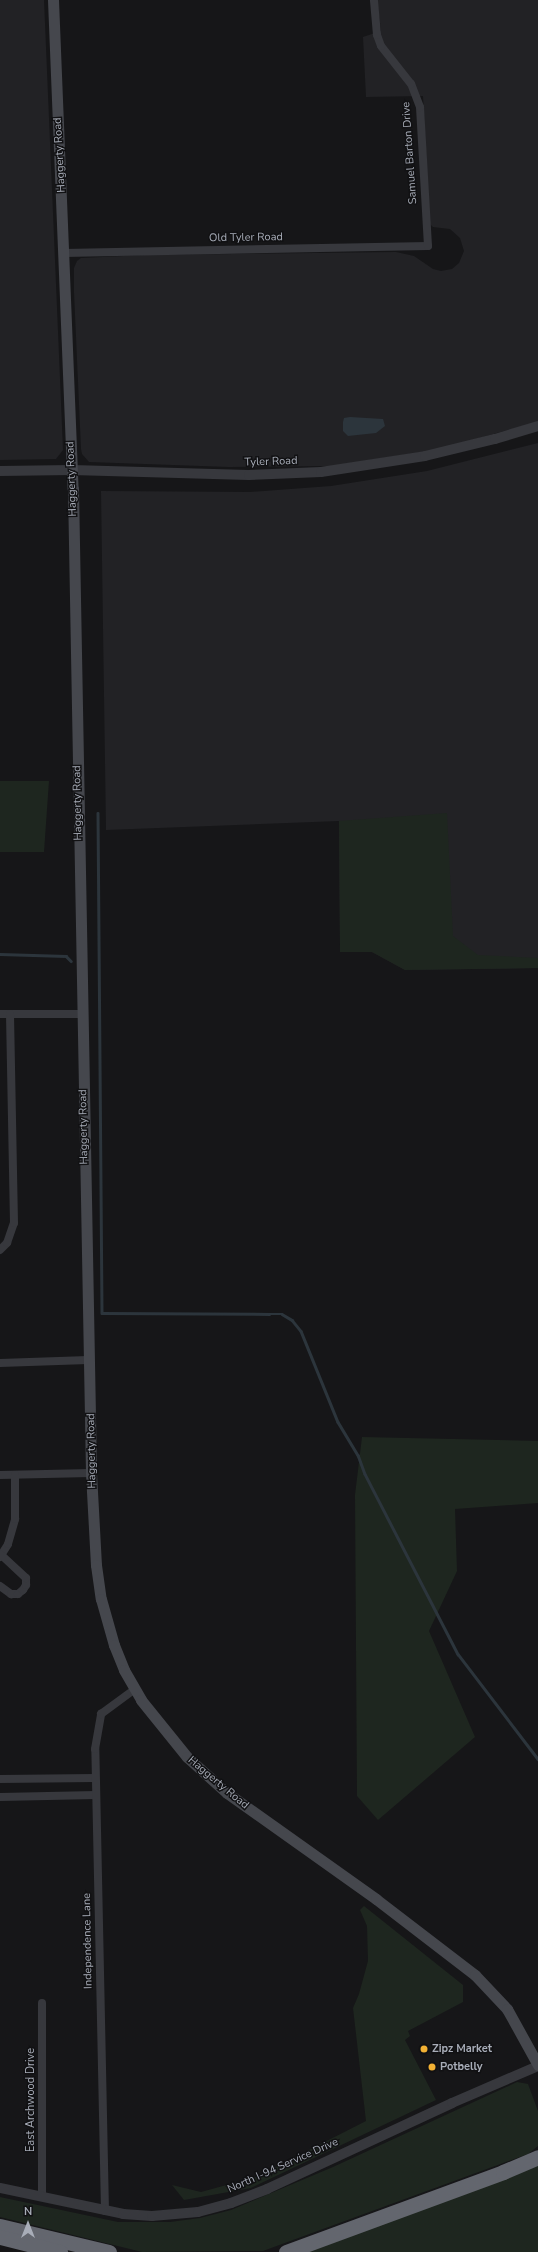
<!DOCTYPE html>
<html>
<head>
<meta charset="utf-8">
<style>
	body { margin:0 }
	#map { position:relative; width:538px; height:2252px; overflow:hidden; background:#161618; font-family:"Nunito Sans",sans-serif }
	div>[style] { position:absolute }
	.built>* { inset:0; background:#222225 }
	.green>* { inset:0; background:#1e261f }
	.water>* { inset:0; background:#2c353c }
	.stream>* { height:2.5px; margin:-1.25px; padding:0 1.25px; transform-origin:1.25px; border-radius:1.25px; background:#2c353c }
	.minor>* { height:8px; margin:-4px; padding:0 4px; transform-origin:4px; border-radius:4px; background:#37383d }
	.tertiary>* { height:10px; margin:-5px; padding:0 5px; transform-origin:5px; border-radius:5px; background:#37383d }
	.secondary>* { height:11px; margin:-5.5px; padding:0 5.5px; transform-origin:5.5px; border-radius:5.5px; background:#45474d }
	.motorway>* { height:15px; margin:-7.5px; padding:0 7.5px; transform-origin:7.5px; border-radius:7.5px; background:#63666e }
	.dots>* { width:11px; height:11px; translate:-50% -50%; box-sizing:border-box; border:2px solid #111113; border-radius:50% }
	span { translate:-50% -50%; white-space:nowrap; text-align:center; line-height:1.15; -webkit-text-stroke:3px #111113; paint-order:stroke }
	.street-label { font-size:11px; color:#a8adb8 }
	.poi-label { font-size:11px; color:#a8adb8; font-weight:700 }
	.left { translate:0 -50%; text-align:left }
	.north { position:absolute; left:8px; top:2204px; width:40px; height:40px; -webkit-text-stroke:3px #111113; paint-order:stroke; rotate:0deg; font-size:11px; font-weight:700; line-height:16px; text-align:center; color:#a8adb8 }
	.north::after { content:''; display:block; margin:auto; width:14px; height:18px; background:#a8adb8; clip-path:polygon(50% 0,100% 100%,50% 72%,0 100%) }
</style>
</head>
<body>
<div id="map">
	<div class="built">
		<i style="clip-path:polygon(0 0,44px 0,63px 450px,56px 459px,0 460px)"></i>
		<i style="clip-path:polygon(377px 0,538px 0,538px 422px,435px 450px,331px 466px,229px 467px,89px 462px,82px 454px,81px 449px,74px 292px,74px 268px,77px 261px,81px 258px,145px 255px,396px 252px,414px 256px,433px 269px,441px 271px,452px 269px,459px 263px,464px 251px,460px 238px,450px 229px,433px 227px,430px 224px,423px 96px,366px 97px,363px 37px,381px 31px)"></i>
		<i style="clip-path:polygon(538px 443px,538px 968px,405px 970px,372px 952px,340px 952px,339px 821px,106px 830px,101px 491px,250px 492px,331px 486px,427px 471px)"></i>
	</div>
	<div class="green">
		<i style="clip-path:polygon(0 781px,49px 781px,44px 852px,0 852px)"></i>
		<i style="clip-path:polygon(447px 813px,453px 936px,478px 955px,538px 958px,538px 968px,405px 970px,372px 952px,340px 952px,339px 821px)"></i>
		<i style="clip-path:polygon(362px 1437px,538px 1441px,538px 1503px,455px 1509px,457px 1571px,429px 1631px,475px 1737px,378px 1820px,357px 1796px,355px 1495px)"></i>
		<i style="clip-path:polygon(364px 1906px,463px 1985px,463px 2002px,408px 2031px,410px 2036px,405px 2040px,436px 2100px,251px 2188px,184px 2200px,172px 2185px,201px 2192px,256px 2177px,366px 2121px,353px 2008px,359px 1994px,368px 1961px,367px 1926px,360px 1910px)"></i>
		<i style="clip-path:polygon(517px 2082px,528px 2084px,538px 2111px,538px 2146px,528px 2154px,263px 2251px,142px 2252px,0 2217px,0 2197px,118px 2222px,170px 2222px,200px 2218px,231px 2210px,333px 2167px)"></i>
		<i style="clip-path:polygon(538px 2164px,538px 2252px,302px 2252px)"></i>
	</div>
	<div class="water">
		<i style="clip-path:polygon(350px 417px,383px 419px,385px 426px,376px 433px,348px 436px,343px 431px,343px 422px,344px 418px)"></i>
	</div>
	<div class="stream">
		<i style="left:98px;top:813px;width:500px;rotate:89.54deg"></i>
		<i style="left:102px;top:1313px;width:167px;rotate:0.3deg"></i>
		<i style="left:269px;top:1314px;width:13px"></i>
		<i style="left:282px;top:1314px;width:12px;rotate:31deg"></i>
		<i style="left:292px;top:1320px;width:14px;rotate:51deg"></i>
		<i style="left:301px;top:1331px;width:98px;rotate:67.9deg"></i>
		<i style="left:338px;top:1422px;width:39px;rotate:59deg"></i>
		<i style="left:358px;top:1455px;width:20px;rotate:70deg"></i>
		<i style="left:365px;top:1474px;width:203px;rotate:62.7deg"></i>
		<i style="left:458px;top:1654px;width:132px;rotate:52.7deg"></i>
		<i style="left:0;top:954px;width:66px;rotate:1.7deg"></i>
		<i style="left:66px;top:956px;width:7px;rotate:45deg"></i>
	</div>
	<div class="minor">
		<i style="left:64px;top:253px;width:364px;rotate:-1.1deg"></i>
		<i style="left:428px;top:246px;width:139px;rotate:-93.3deg"></i>
		<i style="left:420px;top:107px;width:25px;rotate:-111deg"></i>
		<i style="left:411px;top:84px;width:48px;rotate:-128.3deg"></i>
		<i style="left:381px;top:46px;width:12px;rotate:-110deg"></i>
		<i style="left:377px;top:35px;width:35px;rotate:-95deg"></i>
		<i style="left:0;top:1014px;width:82px"></i>
		<i style="left:0;top:1250px;width:10px;rotate:-45deg"></i>
		<i style="left:7px;top:1243px;width:21px;rotate:-71deg"></i>
		<i style="left:14px;top:1223px;width:209px;rotate:-91.1deg"></i>
		<i style="left:0;top:1363px;width:88px;rotate:-2deg"></i>
		<i style="left:0;top:1475px;width:91px;rotate:-1.3deg"></i>
		<i style="left:0;top:1557px;width:15px;rotate:-58deg"></i>
		<i style="left:8px;top:1544px;width:26px;rotate:-74deg"></i>
		<i style="left:15px;top:1519px;width:44px;rotate:-90deg"></i>
		<i style="left:0;top:1586px;width:14px;rotate:36deg"></i>
		<i style="left:11px;top:1594px;width:7px"></i>
		<i style="left:18px;top:1594px;width:6px;rotate:-39deg"></i>
		<i style="left:23px;top:1590px;width:6px;rotate:-59deg"></i>
		<i style="left:26px;top:1585px;width:7px;rotate:-90deg"></i>
		<i style="left:26px;top:1578px;width:34px;rotate:-137deg"></i>
		<i style="left:0;top:1779px;width:95px;rotate:-0.6deg"></i>
		<i style="left:0;top:1797px;width:96px;rotate:-1.2deg"></i>
		<i style="left:42px;top:2197px;width:194px;rotate:-90deg"></i>
		<i style="left:105px;top:2211px;width:462px;rotate:-91.2deg"></i>
		<i style="left:95px;top:1749px;width:36px;rotate:-80deg"></i>
		<i style="left:101px;top:1714px;width:42px;rotate:-36.3deg"></i>
	</div>
	<div class="tertiary">
		<i style="left:0;top:471px;width:72px;rotate:-0.8deg"></i>
		<i style="left:72px;top:470px;width:177px;rotate:1.6deg"></i>
		<i style="left:249px;top:475px;width:72px;rotate:-2.4deg"></i>
		<i style="left:321px;top:472px;width:105px;rotate:-8.7deg"></i>
		<i style="left:425px;top:456px;width:72px;rotate:-13.7deg"></i>
		<i style="left:495px;top:439px;width:45px;rotate:-16.8deg"></i>
		<i style="left:0;top:2188px;width:126px;rotate:11.9deg"></i>
		<i style="left:123px;top:2214px;width:29px;rotate:4deg"></i>
		<i style="left:152px;top:2216px;width:46px;rotate:-5deg"></i>
		<i style="left:198px;top:2212px;width:34px;rotate:-15deg"></i>
		<i style="left:231px;top:2203px;width:39px;rotate:-21deg"></i>
		<i style="left:267px;top:2189px;width:204px;rotate:-24.9deg"></i>
		<i style="left:452px;top:2103px;width:94px;rotate:-23.3deg"></i>
	</div>
	<div class="secondary">
		<i style="left:53px;top:0;width:489px;rotate:87.7deg"></i>
		<i style="left:73px;top:489px;width:984px;rotate:88.95deg"></i>
		<i style="left:91px;top:1473px;width:92px;rotate:86.9deg"></i>
		<i style="left:96px;top:1565px;width:34px;rotate:82deg"></i>
		<i style="left:101px;top:1599px;width:48px;rotate:74.2deg"></i>
		<i style="left:114px;top:1645px;width:27px;rotate:68deg"></i>
		<i style="left:124px;top:1670px;width:34px;rotate:60deg"></i>
		<i style="left:141px;top:1700px;width:73px;rotate:51.1deg"></i>
		<i style="left:187px;top:1757px;width:54px;rotate:42deg"></i>
		<i style="left:227px;top:1793px;width:183px;rotate:35.4deg"></i>
		<i style="left:376px;top:1899px;width:125px;rotate:37.5deg"></i>
		<i style="left:475px;top:1975px;width:47px;rotate:46.7deg"></i>
		<i style="left:507px;top:2009px;width:64px;rotate:61deg"></i>
	</div>
	<div class="motorway">
		<i style="left:0;top:2226px;width:112px;rotate:13.4deg"></i>
		<i style="left:0;top:2237px;width:62px;rotate:14deg"></i>
		<i style="left:286px;top:2252px;width:231px;rotate:-20.2deg"></i>
		<i style="left:503px;top:2172px;width:38px;rotate:-23deg"></i>
	</div>
	<div class="dots">
		<i style="left:424px;top:2049px;background:#f2b134"></i>
		<i style="left:432px;top:2067px;background:#f2b134"></i>
	</div>
	<div class="street-label">
		<span style="left:410px;top:153px;rotate:-94deg">Samuel Barton Drive</span>
		<span style="left:60px;top:155px;rotate:-93deg">Haggerty Road</span>
		<span style="left:246px;top:238px;rotate:-1deg">Old Tyler Road</span>
		<span style="left:271px;top:462px;rotate:-2deg">Tyler Road</span>
		<span style="left:72px;top:479px;rotate:-92deg">Haggerty Road</span>
		<span style="left:78px;top:803px;rotate:-91deg">Haggerty Road</span>
		<span style="left:84px;top:1127px;rotate:-91deg">Haggerty Road</span>
		<span style="left:92px;top:1451px;rotate:-91deg">Haggerty Road</span>
		<span style="left:218px;top:1783px;rotate:40deg">Haggerty Road</span>
		<span style="left:88px;top:1941px;rotate:-91deg">Independence Lane</span>
		<span style="left:31px;top:2100px;rotate:-90deg">East Archwood Drive</span>
		<span style="left:283px;top:2166px;rotate:-24deg">North I-94 Service Drive</span>
	</div>
	<div class="poi-label">
		<span class="left" style="left:432px;top:2049px">Zipz Market</span>
		<span class="left" style="left:440px;top:2067px">Potbelly</span>
	</div>
	<div class="north">N</div>
</div>
</body>
</html>
